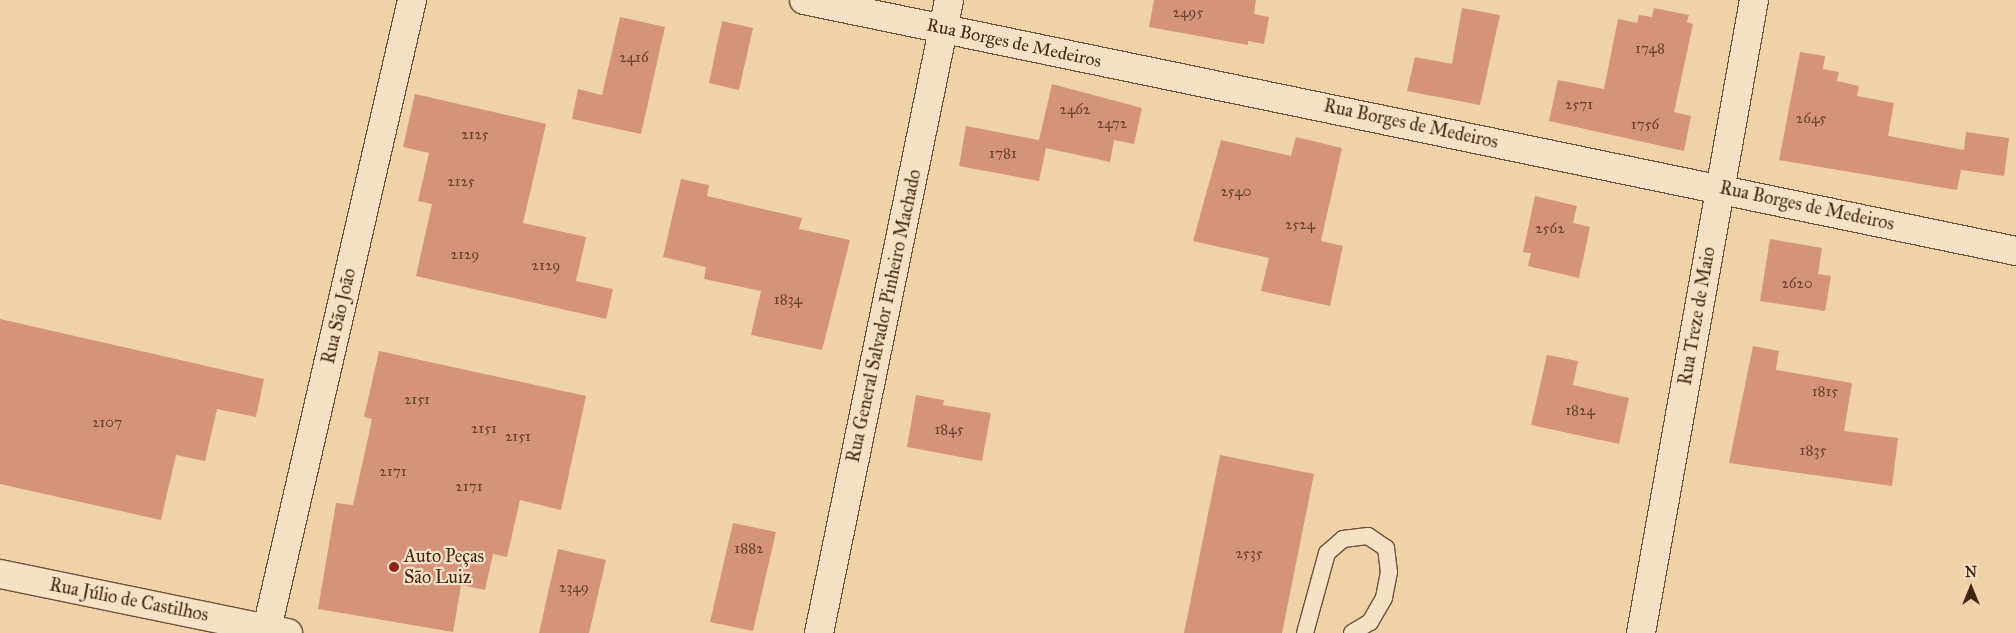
<!DOCTYPE html>
<html>
<head>
<meta charset="utf-8">
<style>
	body { margin:0 }
	#map { position:relative; width:2016px; height:633px; overflow:hidden; background:#f0d2a8; font-family:"IM FELL Great Primer",serif }
	div>[style] { position:absolute }
	.building>* { inset:0; background:#d59479 }
	.roads { filter:drop-shadow(1px 0 #6e5139) drop-shadow(-1px 0 #6e5139) drop-shadow(0 1px #6e5139) drop-shadow(0 -1px #6e5139) }
	.service>* { height:16px; margin:-8px; padding:0 8px; transform-origin:8px; border-radius:8px; background:#f5e2c6 }
	.minor>* { height:28px; margin:-14px; padding:0 14px; transform-origin:14px; border-radius:14px; background:#f5e2c6 }
	.secondary>* { height:28px; margin:-14px; padding:0 14px; transform-origin:14px; border-radius:14px; background:#f5e2c6 }
	.dots>* { width:14px; height:14px; translate:-50% -50%; box-sizing:border-box; border:2px solid #f5e2c6; border-radius:50% }
	span { translate:-50% -50%; white-space:nowrap; text-align:center; line-height:1.15; -webkit-text-stroke:4.5px #f5e2c6; paint-order:stroke }
	.number-label { font-size:15px; color:#67422d }
	.number-label span { -webkit-text-stroke-width:0 }
	.street-label { font-size:18px; color:#422614 }
	.poi-label { font-size:18px; color:#422614 }
	.left { translate:0 -50%; text-align:left }
	.north { position:absolute; left:1946px; top:563px; width:50px; height:50px; -webkit-text-stroke:4px #f5e2c6; paint-order:stroke; rotate:0deg; font-size:14px; font-weight:700; line-height:20px; text-align:center; color:#422614 }
	.north::after { content:''; display:block; margin:auto; width:18px; height:22px; background:#422614; clip-path:polygon(50% 0,100% 100%,50% 72%,0 100%) }
</style>
</head>
<body>
<div id="map">
	<div class="building">
		<i style="clip-path:polygon(1154px 0,1256px 0,1254px 14px,1269px 17px,1264px 44px,1248px 41px,1248px 45px,1149px 27px)"></i>
		<i style="clip-path:polygon(1462px 8px,1500px 15px,1480px 105px,1407px 91px,1415px 57px,1452px 64px)"></i>
		<i style="clip-path:polygon(1654px 8px,1689px 15px,1687px 22px,1693px 24px,1674px 112px,1691px 116px,1684px 151px,1549px 121px,1558px 80px,1604px 89px,1618px 19px,1637px 23px,1639px 15px,1652px 17px)"></i>
		<i style="clip-path:polygon(620px 17px,665px 27px,641px 134px,572px 119px,578px 89px,602px 95px)"></i>
		<i style="clip-path:polygon(722px 21px,753px 28px,739px 90px,709px 83px)"></i>
		<i style="clip-path:polygon(1800px 52px,1825px 56px,1823px 69px,1839px 72px,1837px 81px,1859px 86px,1857px 96px,1894px 103px,1888px 136px,1964px 150px,1966px 132px,2009px 138px,2004px 176px,1961px 170px,1957px 190px,1779px 160px)"></i>
		<i style="clip-path:polygon(1052px 84px,1142px 108px,1134px 144px,1114px 140px,1110px 162px,1046px 148px,1039px 181px,959px 166px,966px 126px,1039px 140px)"></i>
		<i style="clip-path:polygon(415px 94px,546px 124px,523px 223px,586px 237px,576px 281px,613px 289px,606px 319px,416px 276px,432px 204px,418px 201px,429px 153px,403px 147px)"></i>
		<i style="clip-path:polygon(1296px 137px,1342px 148px,1321px 241px,1343px 246px,1330px 306px,1261px 291px,1269px 258px,1193px 241px,1221px 140px,1291px 156px)"></i>
		<i style="clip-path:polygon(681px 179px,709px 185px,707px 196px,802px 218px,799px 229px,850px 240px,822px 350px,751px 335px,761px 291px,704px 279px,706px 267px,663px 257px)"></i>
		<i style="clip-path:polygon(1535px 196px,1577px 206px,1573px 223px,1590px 227px,1579px 278px,1528px 266px,1531px 253px,1523px 252px)"></i>
		<i style="clip-path:polygon(1770px 239px,1822px 248px,1818px 274px,1831px 276px,1825px 311px,1760px 301px)"></i>
		<i style="clip-path:polygon(0 319px,264px 379px,256px 417px,217px 409px,205px 461px,176px 455px,161px 520px,0 484px)"></i>
		<i style="clip-path:polygon(1753px 346px,1779px 351px,1776px 370px,1852px 383px,1844px 431px,1898px 438px,1892px 486px,1729px 463px)"></i>
		<i style="clip-path:polygon(379px 351px,586px 396px,561px 510px,520px 500px,507px 557px,493px 554px,485px 590px,461px 585px,453px 632px,318px 609px,336px 503px,353px 505px,363px 461px,372px 419px,364px 417px)"></i>
		<i style="clip-path:polygon(1547px 355px,1578px 361px,1573px 385px,1629px 398px,1619px 444px,1531px 425px)"></i>
		<i style="clip-path:polygon(916px 395px,944px 400px,943px 405px,991px 413px,982px 461px,907px 447px)"></i>
		<i style="clip-path:polygon(1220px 455px,1314px 474px,1282px 633px,1184px 633px)"></i>
		<i style="clip-path:polygon(733px 523px,776px 532px,753px 631px,710px 622px)"></i>
		<i style="clip-path:polygon(558px 549px,606px 560px,589px 633px,539px 633px)"></i>
	</div>
	<div class="roads">
		<div class="service">
			<i style="left:1305px;top:633px;width:83px;rotate:-74.6deg"></i>
			<i style="left:1327px;top:553px;width:21px;rotate:-41deg"></i>
			<i style="left:1343px;top:539px;width:25px;rotate:-7deg"></i>
			<i style="left:1368px;top:536px;width:22px;rotate:34deg"></i>
			<i style="left:1386px;top:548px;width:24px;rotate:83deg"></i>
			<i style="left:1389px;top:572px;width:26px;rotate:101deg"></i>
			<i style="left:1384px;top:598px;width:28px;rotate:120deg"></i>
			<i style="left:1370px;top:622px;width:21px;rotate:149deg"></i>
		</div>
		<div class="minor">
			<i style="left:804px;top:0;width:1238px;rotate:11.7deg"></i>
			<i style="left:0;top:574px;width:294px;rotate:11.6deg"></i>
			<i style="left:819px;top:633px;width:646px;rotate:-78.39deg"></i>
			<i style="left:1641px;top:633px;width:643px;rotate:-79.88deg"></i>
		</div>
		<div class="secondary">
			<i style="left:266px;top:633px;width:650px;rotate:-77.01deg"></i>
		</div>
	</div>
	<div class="dots">
		<i style="left:394px;top:567px;background:#8f2418"></i>
	</div>
	<div class="number-label">
		<span style="left:1188px;top:13px">2495</span>
		<span style="left:1650px;top:49px">1748</span>
		<span style="left:634px;top:58px">2416</span>
		<span style="left:1579px;top:105px">2571</span>
		<span style="left:1075px;top:110px">2462</span>
		<span style="left:1811px;top:119px">2645</span>
		<span style="left:1112px;top:124px">2472</span>
		<span style="left:1645px;top:125px">1756</span>
		<span style="left:475px;top:135px">2125</span>
		<span style="left:1003px;top:154px">1781</span>
		<span style="left:461px;top:182px">2125</span>
		<span style="left:1236px;top:192px">2540</span>
		<span style="left:1300px;top:225px">2524</span>
		<span style="left:1550px;top:229px">2562</span>
		<span style="left:465px;top:255px">2129</span>
		<span style="left:546px;top:266px">2129</span>
		<span style="left:1797px;top:284px">2620</span>
		<span style="left:788px;top:300px">1834</span>
		<span style="left:1825px;top:392px">1815</span>
		<span style="left:417px;top:400px">2151</span>
		<span style="left:1580px;top:411px">1824</span>
		<span style="left:107px;top:423px">2107</span>
		<span style="left:484px;top:429px">2151</span>
		<span style="left:949px;top:430px">1845</span>
		<span style="left:518px;top:437px">2151</span>
		<span style="left:1813px;top:451px">1835</span>
		<span style="left:393px;top:472px">2171</span>
		<span style="left:469px;top:487px">2171</span>
		<span style="left:749px;top:549px">1882</span>
		<span style="left:1249px;top:554px">2535</span>
		<span style="left:574px;top:588px">2349</span>
	</div>
	<div class="street-label">
		<span style="left:1014px;top:43px;rotate:12deg">Rua Borges de Medeiros</span>
		<span style="left:1411px;top:124px;rotate:12deg">Rua Borges de Medeiros</span>
		<span style="left:1807px;top:206px;rotate:12deg">Rua Borges de Medeiros</span>
		<span style="left:339px;top:316px;rotate:-77deg">Rua São João</span>
		<span style="left:884px;top:316px;rotate:-78deg">Rua General Salvador Pinheiro Machado</span>
		<span style="left:1697px;top:316px;rotate:-80deg">Rua Treze de Maio</span>
		<span style="left:129px;top:600px;rotate:11deg">Rua Júlio de Castilhos</span>
	</div>
	<div class="poi-label">
		<span class="left" style="left:404px;top:567px">Auto Peças<br>São Luiz</span>
	</div>
	<div class="north">N</div>
</div>
</body>
</html>
